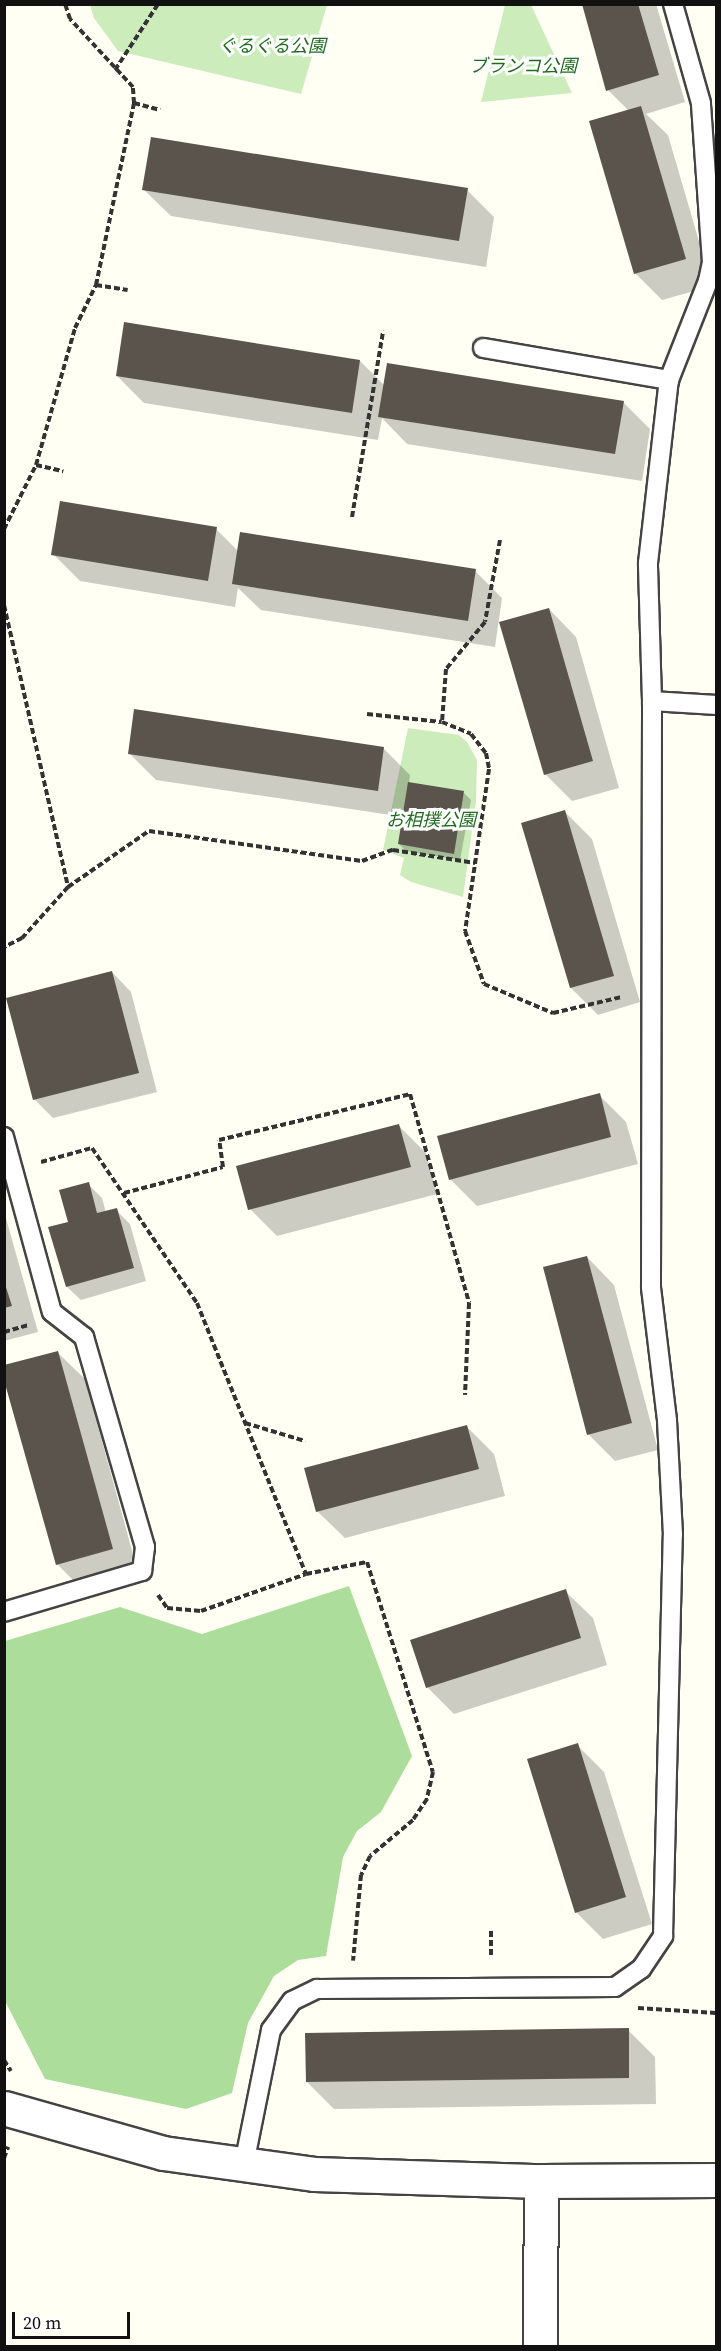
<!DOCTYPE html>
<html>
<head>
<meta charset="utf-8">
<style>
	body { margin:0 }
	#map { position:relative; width:721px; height:2351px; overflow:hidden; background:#fffff4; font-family:"Source Serif 4","Noto Sans JP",serif }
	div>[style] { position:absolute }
	.green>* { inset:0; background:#ccecbc }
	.forest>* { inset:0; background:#acdd9a }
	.shadow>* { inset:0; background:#0003 }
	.building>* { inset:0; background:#5a544c }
	.path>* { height:4px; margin-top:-2px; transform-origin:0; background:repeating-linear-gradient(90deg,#333 0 6px,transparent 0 9px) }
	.roads { filter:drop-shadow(2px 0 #444) drop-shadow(-2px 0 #444) drop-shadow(0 2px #444) drop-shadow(0 -2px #444) }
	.service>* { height:18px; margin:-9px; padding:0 9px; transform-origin:9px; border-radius:9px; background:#fff }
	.minor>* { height:33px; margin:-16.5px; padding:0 16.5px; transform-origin:16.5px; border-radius:16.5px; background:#fff }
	span { translate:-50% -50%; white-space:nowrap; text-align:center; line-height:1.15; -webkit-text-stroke:6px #fff; paint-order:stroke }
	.park-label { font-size:18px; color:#1f6c1e; font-style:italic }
	.frame { position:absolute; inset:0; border:6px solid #111; pointer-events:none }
	.scale { position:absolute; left:12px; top:2312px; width:118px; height:27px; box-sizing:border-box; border:3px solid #111; border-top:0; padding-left:8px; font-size:18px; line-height:21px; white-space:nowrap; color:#111; -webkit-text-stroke:4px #fff; paint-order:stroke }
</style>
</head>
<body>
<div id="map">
	<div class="green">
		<i style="clip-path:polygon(90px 5px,90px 4px,327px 5px,301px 94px,118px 51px,94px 18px)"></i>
		<i style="clip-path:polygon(505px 5px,531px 5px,572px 93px,481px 102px)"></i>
		<i style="clip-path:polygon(408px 728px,459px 735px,467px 742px,477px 760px,476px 801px,463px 897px,411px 882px,400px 875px,404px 858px,383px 850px)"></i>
	</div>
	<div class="forest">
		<i style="clip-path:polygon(349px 1586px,412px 1756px,381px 1812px,357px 1831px,343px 1857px,326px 1956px,298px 1960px,274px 1976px,248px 2023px,232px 2093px,186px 2109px,45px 2079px,5px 2001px,5px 1641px,120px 1607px,202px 1634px)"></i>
	</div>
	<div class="shadow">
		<i style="clip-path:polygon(583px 4px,656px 4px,685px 102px,646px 114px,668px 135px,712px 286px,662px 300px,635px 273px,629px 111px,608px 90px)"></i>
		<i style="clip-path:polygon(143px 189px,467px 190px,494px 217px,486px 267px,171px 216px)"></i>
		<i style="clip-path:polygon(360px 361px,385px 386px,623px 402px,650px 429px,642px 481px,407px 444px,382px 418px,378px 440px,144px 403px,117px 376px)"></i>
		<i style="clip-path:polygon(216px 529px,238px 551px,475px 571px,502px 598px,495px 647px,261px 610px,238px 588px,235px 607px,80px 581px,53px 554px)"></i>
		<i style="clip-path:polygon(549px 609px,576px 637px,619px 788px,572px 801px,545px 774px)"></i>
		<i style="clip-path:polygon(383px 748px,410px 775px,409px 784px,464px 793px,471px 800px,460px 860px,406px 851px,399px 844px,404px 817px,156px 780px,129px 753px)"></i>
		<i style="clip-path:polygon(565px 812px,592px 839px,640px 1002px,598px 1015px,571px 988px)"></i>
		<i style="clip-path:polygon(112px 972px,131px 992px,157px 1092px,53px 1118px,34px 1099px)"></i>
		<i style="clip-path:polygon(599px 1095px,626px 1122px,638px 1164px,477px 1206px,450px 1179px)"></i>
		<i style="clip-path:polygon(399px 1126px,426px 1153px,437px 1194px,277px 1236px,250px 1209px)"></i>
		<i style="clip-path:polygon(88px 1184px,102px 1198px,106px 1213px,116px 1210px,130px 1224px,146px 1281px,81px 1300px,67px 1287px)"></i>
		<i style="clip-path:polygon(4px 1211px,38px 1332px,4px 1341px)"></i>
		<i style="clip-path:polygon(587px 1257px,614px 1285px,658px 1450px,615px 1461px,588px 1434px)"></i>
		<i style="clip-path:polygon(57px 1352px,85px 1379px,139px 1576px,84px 1591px,57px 1564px)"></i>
		<i style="clip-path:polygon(467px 1427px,494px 1454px,505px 1496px,345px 1538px,317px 1511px)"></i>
		<i style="clip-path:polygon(565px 1591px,593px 1618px,607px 1665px,454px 1714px,427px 1687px)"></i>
		<i style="clip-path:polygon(577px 1745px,604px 1772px,652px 1924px,603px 1939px,576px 1912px)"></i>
		<i style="clip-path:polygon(628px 2030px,655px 2057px,656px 2104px,334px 2109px,307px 2082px)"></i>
	</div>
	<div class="building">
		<i style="clip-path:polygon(582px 4px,638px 4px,659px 75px,606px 91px)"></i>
		<i style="clip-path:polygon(641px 106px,686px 259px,634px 274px,589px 121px)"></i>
		<i style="clip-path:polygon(151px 137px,468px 188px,459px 241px,142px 190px)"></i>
		<i style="clip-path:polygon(124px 322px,360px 360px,352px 413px,116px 376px)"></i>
		<i style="clip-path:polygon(387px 363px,624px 401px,615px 454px,378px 417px)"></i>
		<i style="clip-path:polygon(60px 501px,217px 527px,208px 581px,51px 555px)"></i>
		<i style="clip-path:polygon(240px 532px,476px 569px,468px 621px,232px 584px)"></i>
		<i style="clip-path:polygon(549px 608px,593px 761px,544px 775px,499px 622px)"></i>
		<i style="clip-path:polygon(134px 709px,384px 747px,378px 791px,128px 754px)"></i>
		<i style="clip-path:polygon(408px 782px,464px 791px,454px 854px,398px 844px)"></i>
		<i style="clip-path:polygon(565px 810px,614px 976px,570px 988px,521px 823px)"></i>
		<i style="clip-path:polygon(112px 971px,139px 1073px,33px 1100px,6px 998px)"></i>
		<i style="clip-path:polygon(600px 1093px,611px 1137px,449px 1180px,437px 1136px)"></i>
		<i style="clip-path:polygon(399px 1124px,411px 1167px,248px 1210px,236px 1166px)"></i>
		<i style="clip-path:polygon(89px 1182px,97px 1213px,117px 1208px,134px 1268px,66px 1287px,48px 1227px,68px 1222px,59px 1190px)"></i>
		<i style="clip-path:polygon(587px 1256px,632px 1423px,587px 1435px,543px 1267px)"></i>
		<i style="clip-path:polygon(4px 1281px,12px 1306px,4px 1308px)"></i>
		<i style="clip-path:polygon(58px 1351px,113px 1549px,56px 1565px,4px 1380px,4px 1365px)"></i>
		<i style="clip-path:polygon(467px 1425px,479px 1469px,316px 1512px,304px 1468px)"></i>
		<i style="clip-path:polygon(566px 1589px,581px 1638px,426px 1688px,410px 1640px)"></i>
		<i style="clip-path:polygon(578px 1743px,626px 1897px,575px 1913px,527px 1759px)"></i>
		<i style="clip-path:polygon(629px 2028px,629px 2078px,306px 2082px,305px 2033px)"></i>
	</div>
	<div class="path">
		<i style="left:115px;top:70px;width:79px;rotate:-56.9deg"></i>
		<i style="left:134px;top:103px;width:27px;rotate:15deg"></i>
		<i style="left:96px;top:285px;width:32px;rotate:9deg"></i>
		<i style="left:36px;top:465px;width:28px;rotate:13deg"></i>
		<i style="left:352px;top:517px;width:189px;rotate:-80.5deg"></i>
		<i style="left:4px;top:529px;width:72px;rotate:-63.4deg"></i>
		<i style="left:36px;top:465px;width:142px;rotate:-74.1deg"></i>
		<i style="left:75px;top:328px;width:48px;rotate:-64deg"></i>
		<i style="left:96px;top:285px;width:186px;rotate:-78.2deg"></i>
		<i style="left:134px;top:103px;width:16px;rotate:-94deg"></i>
		<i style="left:133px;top:87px;width:93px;rotate:-132.8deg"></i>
		<i style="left:70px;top:19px;width:16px;rotate:-108deg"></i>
		<i style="left:500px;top:540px;width:83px;rotate:100.4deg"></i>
		<i style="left:485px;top:622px;width:61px;rotate:129.7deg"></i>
		<i style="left:446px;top:669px;width:53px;rotate:94.3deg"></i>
		<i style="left:442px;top:722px;width:31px;rotate:22deg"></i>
		<i style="left:471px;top:734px;width:24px;rotate:52deg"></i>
		<i style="left:486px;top:753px;width:16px;rotate:79deg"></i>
		<i style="left:489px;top:769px;width:164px;rotate:98.4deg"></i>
		<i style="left:465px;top:931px;width:56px;rotate:70.3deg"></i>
		<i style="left:484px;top:984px;width:75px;rotate:22.8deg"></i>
		<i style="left:553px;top:1013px;width:71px;rotate:-13.1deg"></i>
		<i style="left:4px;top:605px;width:289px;rotate:77.2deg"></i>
		<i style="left:68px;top:887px;width:69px;rotate:132deg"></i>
		<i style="left:22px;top:938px;width:20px;rotate:153deg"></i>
		<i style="left:367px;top:714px;width:75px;rotate:6.1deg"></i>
		<i style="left:68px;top:887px;width:98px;rotate:-34.7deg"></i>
		<i style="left:149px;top:831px;width:215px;rotate:8deg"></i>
		<i style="left:362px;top:861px;width:33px;rotate:-20deg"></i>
		<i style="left:393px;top:850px;width:83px;rotate:9deg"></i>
		<i style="left:41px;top:1162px;width:53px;rotate:-15.4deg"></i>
		<i style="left:92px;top:1148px;width:187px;rotate:55.9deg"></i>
		<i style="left:197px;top:1303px;width:292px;rotate:68.1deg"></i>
		<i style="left:306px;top:1574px;width:62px;rotate:-11.1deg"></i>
		<i style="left:367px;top:1562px;width:220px;rotate:72.6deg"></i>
		<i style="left:433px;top:1772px;width:28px;rotate:103deg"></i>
		<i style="left:427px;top:1799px;width:25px;rotate:124deg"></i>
		<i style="left:413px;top:1820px;width:56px;rotate:140.1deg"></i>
		<i style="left:370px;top:1856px;width:21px;rotate:115deg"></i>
		<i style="left:361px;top:1875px;width:86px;rotate:95.3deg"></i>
		<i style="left:124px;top:1193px;width:102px;rotate:-14.7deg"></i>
		<i style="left:223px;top:1167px;width:27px;rotate:-98deg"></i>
		<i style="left:219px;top:1140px;width:196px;rotate:-13.5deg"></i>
		<i style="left:410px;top:1094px;width:217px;rotate:74.2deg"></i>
		<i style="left:469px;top:1303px;width:92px;rotate:92.5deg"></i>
		<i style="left:4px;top:1332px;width:25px;rotate:-16deg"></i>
		<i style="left:245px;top:1423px;width:63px;rotate:16.7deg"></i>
		<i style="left:158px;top:1595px;width:16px;rotate:55deg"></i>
		<i style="left:167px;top:1608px;width:34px;rotate:5deg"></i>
		<i style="left:201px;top:1611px;width:111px;rotate:-19.4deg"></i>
		<i style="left:491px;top:1931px;width:27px;rotate:90deg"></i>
		<i style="left:638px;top:2008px;width:78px;rotate:3.7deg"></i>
		<i style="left:4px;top:2060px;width:13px;rotate:58deg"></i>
		<i style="left:4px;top:2158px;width:12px;rotate:-70deg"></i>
	</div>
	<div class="roads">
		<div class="service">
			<i style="left:483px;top:348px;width:189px;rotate:9.8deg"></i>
			<i style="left:652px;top:701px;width:64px;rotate:3.6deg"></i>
			<i style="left:4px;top:1137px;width:181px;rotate:74.7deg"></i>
			<i style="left:52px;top:1312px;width:41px;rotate:38deg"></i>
			<i style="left:84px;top:1337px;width:219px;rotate:73.8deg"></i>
			<i style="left:145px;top:1547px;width:24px;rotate:97deg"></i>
			<i style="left:142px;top:1571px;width:144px;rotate:163.5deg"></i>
			<i style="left:244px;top:2164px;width:137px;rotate:-78.6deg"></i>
			<i style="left:271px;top:2030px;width:36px;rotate:-54deg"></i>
			<i style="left:292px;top:2001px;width:28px;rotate:-26deg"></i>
			<i style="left:317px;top:1989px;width:298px;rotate:-0.4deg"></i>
			<i style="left:615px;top:1987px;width:32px;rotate:-35deg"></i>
			<i style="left:641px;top:1969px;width:40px;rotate:-56deg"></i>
			<i style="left:663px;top:1936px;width:401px;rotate:-88.6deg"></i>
			<i style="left:673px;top:1535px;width:115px;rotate:-93deg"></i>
			<i style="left:667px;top:1420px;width:134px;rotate:-96.9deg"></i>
			<i style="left:651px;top:1287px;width:586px;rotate:-89.9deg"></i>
			<i style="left:652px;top:701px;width:138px;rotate:-91.7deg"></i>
			<i style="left:648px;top:563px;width:184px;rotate:-83.5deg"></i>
			<i style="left:669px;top:380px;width:106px;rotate:-68.5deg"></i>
			<i style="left:708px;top:281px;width:19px;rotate:-78deg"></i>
			<i style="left:712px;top:262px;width:159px;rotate:-94deg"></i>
			<i style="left:701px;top:103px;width:103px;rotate:-105.8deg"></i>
		</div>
		<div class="minor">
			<i style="left:4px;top:2108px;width:165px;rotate:15.8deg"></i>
			<i style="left:163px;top:2153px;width:152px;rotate:7.9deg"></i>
			<i style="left:314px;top:2174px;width:227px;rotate:1.8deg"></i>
			<i style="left:541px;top:2181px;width:175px;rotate:-0.3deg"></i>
			<i style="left:540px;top:2346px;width:165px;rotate:-89.7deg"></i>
		</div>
	</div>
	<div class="park-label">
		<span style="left:272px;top:46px">ぐるぐる公園</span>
		<span style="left:523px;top:66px">ブランコ公園</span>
		<span style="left:431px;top:820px">お相撲公園</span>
	</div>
	<div class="frame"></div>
	<div class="scale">20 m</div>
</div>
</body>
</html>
